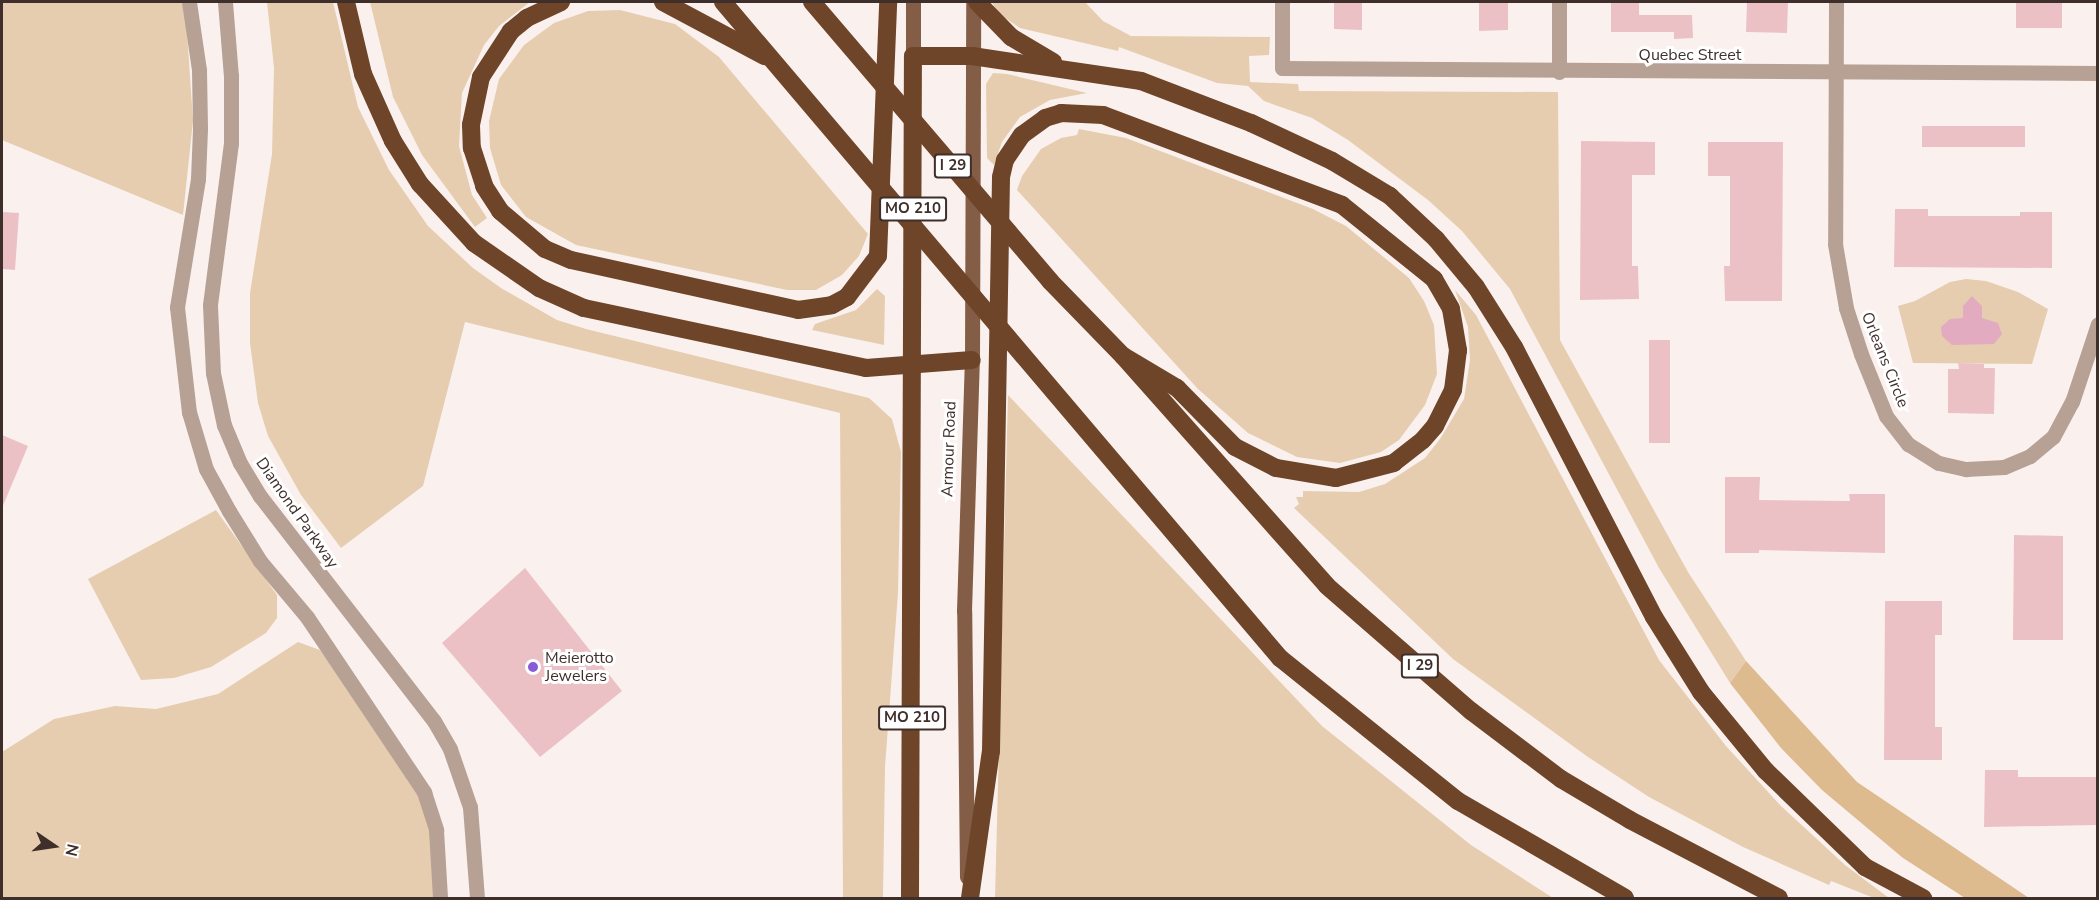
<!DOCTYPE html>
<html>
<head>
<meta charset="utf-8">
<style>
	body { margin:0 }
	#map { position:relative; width:2099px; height:900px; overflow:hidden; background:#faf1ef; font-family:"Nunito Sans",sans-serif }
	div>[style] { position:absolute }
	.green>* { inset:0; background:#e6cdb0 }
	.forest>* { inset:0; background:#deba8f }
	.water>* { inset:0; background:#e3abc0 }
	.building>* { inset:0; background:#ecc1c5 }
	.minor>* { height:15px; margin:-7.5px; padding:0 7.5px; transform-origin:7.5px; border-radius:7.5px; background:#b7a194 }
	.major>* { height:15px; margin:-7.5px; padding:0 7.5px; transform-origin:7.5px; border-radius:7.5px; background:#835d46 }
	.highway>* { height:18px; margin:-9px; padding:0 9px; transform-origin:9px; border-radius:9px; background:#6f452a }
	.dots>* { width:16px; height:16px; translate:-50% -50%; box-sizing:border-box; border:3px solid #fff; border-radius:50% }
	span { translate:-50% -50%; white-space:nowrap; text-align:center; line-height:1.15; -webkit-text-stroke:6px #fff; paint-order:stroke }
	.shield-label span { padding:2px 4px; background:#fff; border:2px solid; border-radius:4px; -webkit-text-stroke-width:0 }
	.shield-label { font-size:15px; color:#3f2f2b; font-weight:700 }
	.street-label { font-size:16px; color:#3f2f2b }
	.poi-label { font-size:16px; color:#3f2f2b }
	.left { translate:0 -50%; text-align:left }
	.frame { position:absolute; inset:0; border:3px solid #3f2f2b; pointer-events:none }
	.north { position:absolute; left:24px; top:816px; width:60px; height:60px; -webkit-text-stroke:4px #fff; paint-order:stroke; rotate:103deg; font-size:16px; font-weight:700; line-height:24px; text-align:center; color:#3f2f2b }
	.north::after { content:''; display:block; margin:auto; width:21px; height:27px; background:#3f2f2b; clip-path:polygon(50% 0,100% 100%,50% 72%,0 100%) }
</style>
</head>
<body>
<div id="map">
	<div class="green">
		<i style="clip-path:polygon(2px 2px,185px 2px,193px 121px,183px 215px,2px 140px)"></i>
		<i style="clip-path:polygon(267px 2px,333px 2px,358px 107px,389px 170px,428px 226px,473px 268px,501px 288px,557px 320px,586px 329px,869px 398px,892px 419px,901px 452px,898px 593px,885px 767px,883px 898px,843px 898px,840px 413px,465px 322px,423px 486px,341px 548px,301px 495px,268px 436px,258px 403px,250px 343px,250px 293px,272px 154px,274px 68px)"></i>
		<i style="clip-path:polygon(370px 2px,530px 2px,499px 26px,484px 45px,462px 93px,459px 146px,472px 195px,487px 218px,475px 227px,422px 155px,393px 97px)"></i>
		<i style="clip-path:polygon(992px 2px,1085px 2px,1103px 21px,1131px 36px,1270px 37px,1269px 55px,1249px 56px,1250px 82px,1298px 84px,1299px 91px,1558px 92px,1560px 340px,1688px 572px,1746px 661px,1730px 683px,1659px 568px,1510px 289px,1462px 231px,1428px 200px,1348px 140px,1312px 118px,1264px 101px,1248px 86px,1217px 83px,1119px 47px,1118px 51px,1020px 28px,998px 13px)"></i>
		<i style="clip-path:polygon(620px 10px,675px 24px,719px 57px,868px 234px,859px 256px,842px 275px,816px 290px,787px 290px,576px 245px,526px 217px,501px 185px,490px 148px,489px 121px,499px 79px,524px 45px,554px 23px,588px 11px)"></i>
		<i style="clip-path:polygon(1007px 74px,1087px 93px,1050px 100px,1020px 117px,1002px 142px,994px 165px,987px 158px,986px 84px,993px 73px)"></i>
		<i style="clip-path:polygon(1079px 129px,1126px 138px,1313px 209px,1346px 226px,1409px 278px,1424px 301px,1434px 325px,1437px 374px,1425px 405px,1399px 440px,1381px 452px,1340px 463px,1297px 457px,1248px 433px,1198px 389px,1017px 190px,1022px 176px,1041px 149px,1061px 138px,1077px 135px)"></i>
		<i style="clip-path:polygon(1966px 279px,1986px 281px,2018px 292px,2048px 309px,2032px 364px,1913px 363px,1898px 306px,1915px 301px,1950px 282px)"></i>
		<i style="clip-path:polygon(877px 289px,885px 296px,884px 345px,812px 330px,815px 324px,856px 310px)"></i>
		<i style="clip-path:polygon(1455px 290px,1476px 315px,1659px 660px,1726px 746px,1781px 806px,1845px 865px,1889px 898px,1874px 898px,1831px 881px,1829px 885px,1743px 847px,1649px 797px,1588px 757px,1453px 659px,1294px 508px,1299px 504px,1296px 497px,1303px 497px,1303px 491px,1359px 492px,1385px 484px,1425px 458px,1440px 439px,1464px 399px,1470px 360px,1468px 327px)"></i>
		<i style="clip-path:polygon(1008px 395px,1322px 726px,1471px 845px,1553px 898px,995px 898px)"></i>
		<i style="clip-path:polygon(216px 510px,277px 595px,277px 618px,266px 633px,211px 667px,174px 678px,141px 680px,88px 579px)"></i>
		<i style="clip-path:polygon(298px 642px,320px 650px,409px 769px,431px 826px,436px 898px,2px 898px,2px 752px,54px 719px,115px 706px,156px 709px,218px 694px)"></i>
	</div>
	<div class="forest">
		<i style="clip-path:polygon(1746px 661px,1857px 782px,2029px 898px,1965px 898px,1903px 858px,1822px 790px,1781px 748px,1730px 683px)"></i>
	</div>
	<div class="water">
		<i style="clip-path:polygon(1972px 296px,1982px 306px,1982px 318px,1998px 323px,2002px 334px,1994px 344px,1952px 345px,1942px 336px,1941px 327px,1950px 319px,1963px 318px,1963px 306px)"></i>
	</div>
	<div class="building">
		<i style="clip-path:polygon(1334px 2px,1362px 2px,1362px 30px,1334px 29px)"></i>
		<i style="clip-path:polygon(1479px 2px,1508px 2px,1508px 30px,1479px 31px)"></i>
		<i style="clip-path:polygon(1611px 2px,1639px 2px,1639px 15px,1692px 15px,1693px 38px,1674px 39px,1674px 32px,1611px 32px)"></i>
		<i style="clip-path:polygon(1747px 2px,1788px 2px,1787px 33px,1746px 32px)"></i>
		<i style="clip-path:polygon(2016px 2px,2062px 2px,2062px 28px,2016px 28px)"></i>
		<i style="clip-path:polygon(1922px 126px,2025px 126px,2025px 147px,1922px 147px)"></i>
		<i style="clip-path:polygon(1581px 141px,1655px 142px,1655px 175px,1632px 175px,1632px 266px,1638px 266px,1639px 299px,1580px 300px)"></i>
		<i style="clip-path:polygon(1708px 142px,1783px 142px,1782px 301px,1725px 301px,1724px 266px,1730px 266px,1730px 176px,1708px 176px)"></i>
		<i style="clip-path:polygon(1895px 209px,1928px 209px,1928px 216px,2020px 216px,2020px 212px,2052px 212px,2052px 268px,1894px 267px)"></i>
		<i style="clip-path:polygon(2px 212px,19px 213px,15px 270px,2px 269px)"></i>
		<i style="clip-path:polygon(1649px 340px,1670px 340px,1670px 443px,1649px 443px)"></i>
		<i style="clip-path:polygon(1958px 363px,1984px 364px,1984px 368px,1995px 368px,1994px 414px,1948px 413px,1948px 369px,1959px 369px)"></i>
		<i style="clip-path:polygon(2px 435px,28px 446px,2px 508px)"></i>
		<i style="clip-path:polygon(1725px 477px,1760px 477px,1759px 500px,1850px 501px,1849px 494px,1885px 494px,1885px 553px,1759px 550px,1759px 553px,1725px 553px)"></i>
		<i style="clip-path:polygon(2014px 535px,2063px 536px,2063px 640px,2013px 640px)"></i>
		<i style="clip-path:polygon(525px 568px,622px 691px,540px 757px,442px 643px)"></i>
		<i style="clip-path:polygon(1885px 601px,1942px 601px,1942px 635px,1935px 635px,1935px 727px,1942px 727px,1942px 760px,1884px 760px)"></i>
		<i style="clip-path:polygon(1985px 770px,2018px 770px,2018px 777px,2097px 777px,2097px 825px,1984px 827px)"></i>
	</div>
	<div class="minor">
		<i style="left:189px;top:2px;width:69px;rotate:81.6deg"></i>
		<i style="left:199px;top:70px;width:59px;rotate:89deg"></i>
		<i style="left:200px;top:129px;width:50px;rotate:92.3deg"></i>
		<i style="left:198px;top:179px;width:130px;rotate:99.3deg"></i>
		<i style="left:177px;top:307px;width:106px;rotate:83.5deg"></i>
		<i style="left:189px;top:412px;width:59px;rotate:73.4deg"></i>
		<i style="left:206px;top:469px;width:48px;rotate:61.3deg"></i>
		<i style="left:229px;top:511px;width:59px;rotate:58.2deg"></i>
		<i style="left:260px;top:561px;width:73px;rotate:50deg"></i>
		<i style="left:307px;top:617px;width:211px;rotate:56.2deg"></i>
		<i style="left:424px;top:792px;width:40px;rotate:72deg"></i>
		<i style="left:436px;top:830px;width:68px;rotate:86.6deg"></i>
		<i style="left:225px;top:2px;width:74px;rotate:85.4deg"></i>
		<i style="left:231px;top:76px;width:67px;rotate:90deg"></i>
		<i style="left:231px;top:143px;width:163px;rotate:97.4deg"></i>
		<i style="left:210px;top:305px;width:68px;rotate:87.5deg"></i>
		<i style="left:213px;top:373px;width:53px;rotate:78.1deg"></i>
		<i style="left:224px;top:425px;width:41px;rotate:67.2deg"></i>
		<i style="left:240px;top:463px;width:39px;rotate:59deg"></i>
		<i style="left:260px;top:496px;width:284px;rotate:52.3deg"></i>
		<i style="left:434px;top:721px;width:32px;rotate:60deg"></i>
		<i style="left:450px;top:749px;width:61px;rotate:71deg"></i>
		<i style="left:470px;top:807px;width:91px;rotate:85.6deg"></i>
		<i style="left:1282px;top:2px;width:66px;rotate:90deg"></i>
		<i style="left:1282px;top:68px;width:816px;rotate:0.35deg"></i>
		<i style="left:1836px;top:2px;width:242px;rotate:90.2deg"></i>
		<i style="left:1835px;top:244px;width:65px;rotate:80.2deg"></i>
		<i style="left:1846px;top:308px;width:48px;rotate:71.9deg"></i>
		<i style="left:1861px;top:354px;width:67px;rotate:68deg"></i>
		<i style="left:1886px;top:416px;width:36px;rotate:52deg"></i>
		<i style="left:1908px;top:444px;width:36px;rotate:32deg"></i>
		<i style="left:1939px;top:463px;width:28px;rotate:13deg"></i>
		<i style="left:1966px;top:469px;width:38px;rotate:-3deg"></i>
		<i style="left:2004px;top:467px;width:28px;rotate:-23deg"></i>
		<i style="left:2030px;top:456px;width:30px;rotate:-40deg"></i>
		<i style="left:2053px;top:437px;width:40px;rotate:-62deg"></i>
		<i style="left:2072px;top:402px;width:82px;rotate:-71.6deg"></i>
		<i style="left:1559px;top:72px;width:70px;rotate:-90deg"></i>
	</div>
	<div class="major">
		<i style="left:913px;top:56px;width:54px;rotate:-90deg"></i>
		<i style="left:967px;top:877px;width:266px;rotate:-90.6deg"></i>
		<i style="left:964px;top:611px;width:251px;rotate:-88.2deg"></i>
		<i style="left:972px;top:360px;width:358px;rotate:-89.8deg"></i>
	</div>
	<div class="highway">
		<i style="left:346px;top:2px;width:74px;rotate:76.7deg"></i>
		<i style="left:363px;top:74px;width:73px;rotate:65.9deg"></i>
		<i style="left:393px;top:141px;width:51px;rotate:57.9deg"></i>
		<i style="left:420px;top:184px;width:80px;rotate:47.5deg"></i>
		<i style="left:474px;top:243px;width:79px;rotate:34.7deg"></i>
		<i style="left:539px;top:288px;width:49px;rotate:24deg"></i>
		<i style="left:584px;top:308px;width:288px;rotate:12deg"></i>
		<i style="left:866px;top:368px;width:106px;rotate:-4.3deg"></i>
		<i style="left:561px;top:2px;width:38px;rotate:155deg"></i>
		<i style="left:527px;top:18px;width:21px;rotate:141deg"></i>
		<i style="left:511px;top:31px;width:55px;rotate:123.1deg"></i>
		<i style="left:481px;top:77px;width:49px;rotate:101.8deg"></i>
		<i style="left:471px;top:125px;width:23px;rotate:88deg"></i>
		<i style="left:472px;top:148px;width:40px;rotate:72deg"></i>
		<i style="left:484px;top:186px;width:30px;rotate:57deg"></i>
		<i style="left:500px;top:211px;width:59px;rotate:40.2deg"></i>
		<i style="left:545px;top:249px;width:28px;rotate:23deg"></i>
		<i style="left:571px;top:260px;width:232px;rotate:12.4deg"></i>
		<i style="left:798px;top:310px;width:34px;rotate:-8deg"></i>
		<i style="left:832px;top:305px;width:17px;rotate:-28deg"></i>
		<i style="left:847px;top:297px;width:51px;rotate:-52.9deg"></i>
		<i style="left:878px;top:256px;width:254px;rotate:-87.7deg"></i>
		<i style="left:663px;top:2px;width:115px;rotate:28.1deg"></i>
		<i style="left:723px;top:2px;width:861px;rotate:49.67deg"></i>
		<i style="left:1280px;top:658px;width:228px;rotate:38.8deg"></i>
		<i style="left:1458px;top:801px;width:193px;rotate:30.1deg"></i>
		<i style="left:812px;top:2px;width:367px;rotate:49.5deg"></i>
		<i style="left:1050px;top:281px;width:105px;rotate:45.8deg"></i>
		<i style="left:1123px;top:356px;width:307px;rotate:48.4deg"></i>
		<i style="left:1327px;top:586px;width:191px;rotate:41deg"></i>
		<i style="left:1471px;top:711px;width:113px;rotate:37.1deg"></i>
		<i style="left:1561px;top:779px;width:80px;rotate:30.7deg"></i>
		<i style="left:1630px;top:820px;width:168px;rotate:27.6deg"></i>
		<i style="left:977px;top:2px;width:49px;rotate:45.8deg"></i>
		<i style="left:1011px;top:37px;width:49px;rotate:30.8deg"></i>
		<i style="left:910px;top:898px;width:842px;rotate:-89.8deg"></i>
		<i style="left:913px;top:56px;width:59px"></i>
		<i style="left:972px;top:56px;width:171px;rotate:8.4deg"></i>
		<i style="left:1141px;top:81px;width:118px;rotate:20.9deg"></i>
		<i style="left:1251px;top:123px;width:89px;rotate:25.1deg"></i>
		<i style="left:1332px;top:161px;width:68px;rotate:31.1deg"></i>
		<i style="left:1390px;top:196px;width:63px;rotate:43.1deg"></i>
		<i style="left:1436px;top:239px;width:62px;rotate:50.2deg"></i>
		<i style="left:1476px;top:287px;width:71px;rotate:57.7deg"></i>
		<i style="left:1514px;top:347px;width:304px;rotate:62.6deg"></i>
		<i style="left:1654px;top:617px;width:89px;rotate:57.9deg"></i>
		<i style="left:1701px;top:692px;width:102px;rotate:50.6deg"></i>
		<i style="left:1766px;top:771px;width:138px;rotate:44.1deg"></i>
		<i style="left:1865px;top:867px;width:66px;rotate:28.1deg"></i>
		<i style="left:970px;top:898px;width:148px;rotate:-81.9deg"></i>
		<i style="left:991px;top:751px;width:574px;rotate:-89deg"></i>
		<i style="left:1001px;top:177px;width:17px;rotate:-77deg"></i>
		<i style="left:1005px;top:160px;width:30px;rotate:-56deg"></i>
		<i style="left:1022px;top:135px;width:29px;rotate:-36deg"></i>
		<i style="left:1045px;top:118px;width:17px;rotate:-17deg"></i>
		<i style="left:1061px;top:113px;width:42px;rotate:2.7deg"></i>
		<i style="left:1103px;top:115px;width:255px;rotate:20.6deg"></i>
		<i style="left:1342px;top:205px;width:118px;rotate:38.8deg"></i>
		<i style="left:1434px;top:279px;width:34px;rotate:60deg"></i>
		<i style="left:1451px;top:309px;width:42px;rotate:80.3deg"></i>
		<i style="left:1458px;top:350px;width:40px;rotate:97.1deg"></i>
		<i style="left:1453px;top:390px;width:40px;rotate:116.6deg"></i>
		<i style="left:1435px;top:426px;width:18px;rotate:131deg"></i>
		<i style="left:1423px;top:440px;width:37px;rotate:142deg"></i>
		<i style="left:1394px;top:463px;width:60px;rotate:165.5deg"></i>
		<i style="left:1336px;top:478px;width:61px;rotate:-170.5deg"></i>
		<i style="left:1276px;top:468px;width:46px;rotate:-152.9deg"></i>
		<i style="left:1235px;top:447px;width:83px;rotate:-134.5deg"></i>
		<i style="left:1177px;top:388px;width:63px;rotate:-149.3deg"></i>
	</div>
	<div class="dots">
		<i style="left:533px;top:667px;background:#875cd6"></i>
	</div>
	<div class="shield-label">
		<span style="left:953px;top:166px">I 29</span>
		<span style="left:913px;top:209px">MO 210</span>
		<span style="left:1420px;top:666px">I 29</span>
		<span style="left:912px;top:718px">MO 210</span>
	</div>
	<div class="street-label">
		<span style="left:1690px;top:55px">Quebec Street</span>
		<span style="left:1885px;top:360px;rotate:68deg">Orleans Circle</span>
		<span style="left:949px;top:449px;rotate:-88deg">Armour Road</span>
		<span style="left:297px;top:513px;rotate:55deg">Diamond Parkway</span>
	</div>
	<div class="poi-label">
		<span class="left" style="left:545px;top:667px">Meierotto<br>Jewelers</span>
	</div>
	<div class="frame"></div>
	<div class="north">N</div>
</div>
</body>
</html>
